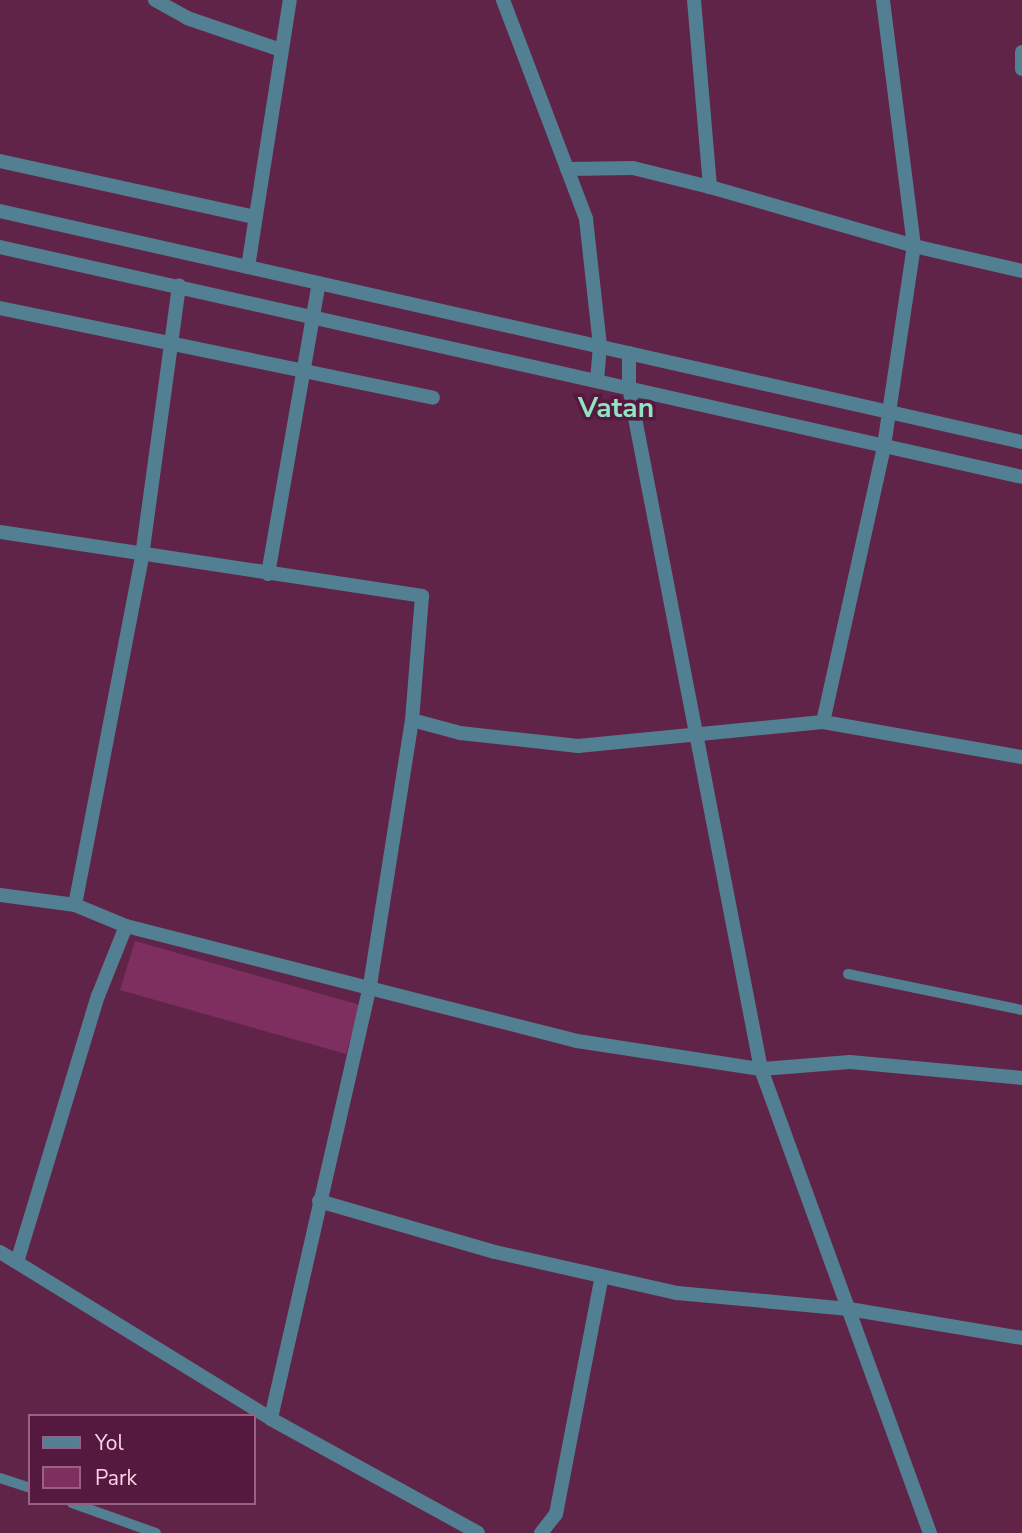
<!DOCTYPE html>
<html>
<head>
<meta charset="utf-8">
<style>
	body { margin:0 }
	#map { position:relative; width:1022px; height:1533px; overflow:hidden; background:#612449; font-family:"Nunito Sans",sans-serif }
	div>[style] { position:absolute }
	.green>* { inset:0; background:#7e2f60 }
	.service>* { height:10px; margin:-5px; padding:0 5px; transform-origin:5px; border-radius:5px; background:#527f91 }
	.minor>* { height:14px; margin:-7px; padding:0 7px; transform-origin:7px; border-radius:7px; background:#527f91 }
	.tertiary>* { height:14px; margin:-7px; padding:0 7px; transform-origin:7px; border-radius:7px; background:#527f91 }
	span { translate:-50% -50%; white-space:nowrap; text-align:center; line-height:1.15; -webkit-text-stroke:7px #55193f; paint-order:stroke }
	.district-label { font-size:28px; color:#8ee5c0; font-weight:700 }
	.legend { position:absolute; left:28px; top:1414px; width:228px; height:91px; box-sizing:border-box; background:#55193f; border:2px solid #976383; margin:0; padding:9px 12px; list-style:none; font-size:21px; color:#fad3e8 }
	.legend li { display:flex; align-items:center; gap:14px; height:35px }
	.legend b { width:35px; border:2px solid #976383 }
</style>
</head>
<body>
<div id="map">
	<div class="green">
		<i style="clip-path:polygon(135px 941px,360px 1005px,346px 1054px,120px 990px)"></i>
	</div>
	<div class="service">
		<i style="left:848px;top:974px;width:178px;rotate:11.7deg"></i>
		<i style="left:0;top:1478px;width:32px;rotate:18deg"></i>
		<i style="left:72px;top:1503px;width:89px;rotate:19.7deg"></i>
	</div>
	<div class="minor">
		<i style="left:155px;top:0;width:37px;rotate:29deg"></i>
		<i style="left:187px;top:18px;width:99px;rotate:18.8deg"></i>
		<i style="left:503px;top:0;width:234px;rotate:69.2deg"></i>
		<i style="left:586px;top:219px;width:128px;rotate:83.7deg"></i>
		<i style="left:600px;top:346px;width:34px;rotate:95deg"></i>
		<i style="left:694px;top:0;width:188px;rotate:85.1deg"></i>
		<i style="left:710px;top:187px;width:212px;rotate:16.1deg"></i>
		<i style="left:914px;top:246px;width:248px;rotate:-97.2deg"></i>
		<i style="left:1022px;top:52px;width:17px;rotate:90deg"></i>
		<i style="left:0;top:161px;width:261px;rotate:12.4deg"></i>
		<i style="left:567px;top:169px;width:66px;rotate:-0.9deg"></i>
		<i style="left:633px;top:168px;width:79px;rotate:13.9deg"></i>
		<i style="left:248px;top:267px;width:270px;rotate:-81.1deg"></i>
		<i style="left:0;top:308px;width:442px;rotate:11.7deg"></i>
		<i style="left:629px;top:353px;width:34px;rotate:90deg"></i>
		<i style="left:629px;top:387px;width:695px;rotate:79.05deg"></i>
		<i style="left:761px;top:1069px;width:494px;rotate:70deg"></i>
		<i style="left:0;top:532px;width:427px;rotate:8.6deg"></i>
		<i style="left:422px;top:596px;width:124px;rotate:94.6deg"></i>
		<i style="left:412px;top:720px;width:273px;rotate:99deg"></i>
		<i style="left:369px;top:990px;width:440px;rotate:102.9deg"></i>
		<i style="left:271px;top:1419px;width:236px;rotate:28.8deg"></i>
		<i style="left:268px;top:574px;width:295px;rotate:-80.1deg"></i>
		<i style="left:412px;top:720px;width:50px;rotate:15.2deg"></i>
		<i style="left:460px;top:733px;width:119px;rotate:6.3deg"></i>
		<i style="left:578px;top:746px;width:246px;rotate:-5.6deg"></i>
		<i style="left:823px;top:722px;width:202px;rotate:10deg"></i>
		<i style="left:823px;top:722px;width:283px;rotate:-77.5deg"></i>
		<i style="left:884px;top:446px;width:202px;rotate:-81.5deg"></i>
		<i style="left:914px;top:246px;width:111px;rotate:13deg"></i>
		<i style="left:0;top:895px;width:76px;rotate:7.6deg"></i>
		<i style="left:75px;top:905px;width:55px;rotate:22.4deg"></i>
		<i style="left:126px;top:926px;width:465px;rotate:14.3deg"></i>
		<i style="left:577px;top:1041px;width:186px;rotate:8.7deg"></i>
		<i style="left:761px;top:1069px;width:89px;rotate:-4.5deg"></i>
		<i style="left:850px;top:1062px;width:173px;rotate:5.3deg"></i>
		<i style="left:75px;top:905px;width:355px;rotate:-79.1deg"></i>
		<i style="left:142px;top:556px;width:273px;rotate:-82.2deg"></i>
		<i style="left:319px;top:1201px;width:183px;rotate:16.2deg"></i>
		<i style="left:495px;top:1252px;width:187px;rotate:12.7deg"></i>
		<i style="left:677px;top:1293px;width:173px;rotate:5.3deg"></i>
		<i style="left:849px;top:1309px;width:175px;rotate:9.5deg"></i>
		<i style="left:0;top:1252px;width:318px;rotate:31.6deg"></i>
		<i style="left:17px;top:1262px;width:278px;rotate:-73.1deg"></i>
		<i style="left:98px;top:996px;width:75px;rotate:-68.2deg"></i>
		<i style="left:541px;top:1533px;width:24px;rotate:-52deg"></i>
		<i style="left:556px;top:1514px;width:242px;rotate:-79.1deg"></i>
	</div>
	<div class="tertiary">
		<i style="left:0;top:211px;width:1048px;rotate:12.74deg"></i>
		<i style="left:0;top:247px;width:1048px;rotate:12.68deg"></i>
	</div>
	<div class="district-label">
		<span style="left:616px;top:408px">Vatan</span>
	</div>
	<ul class="legend">
	<li><b style="height:9px;background:#527f91"></b>Yol</li>
	<li><b style="height:19px;background:#7e2f60"></b>Park</li>
	</ul>
</div>
</body>
</html>
